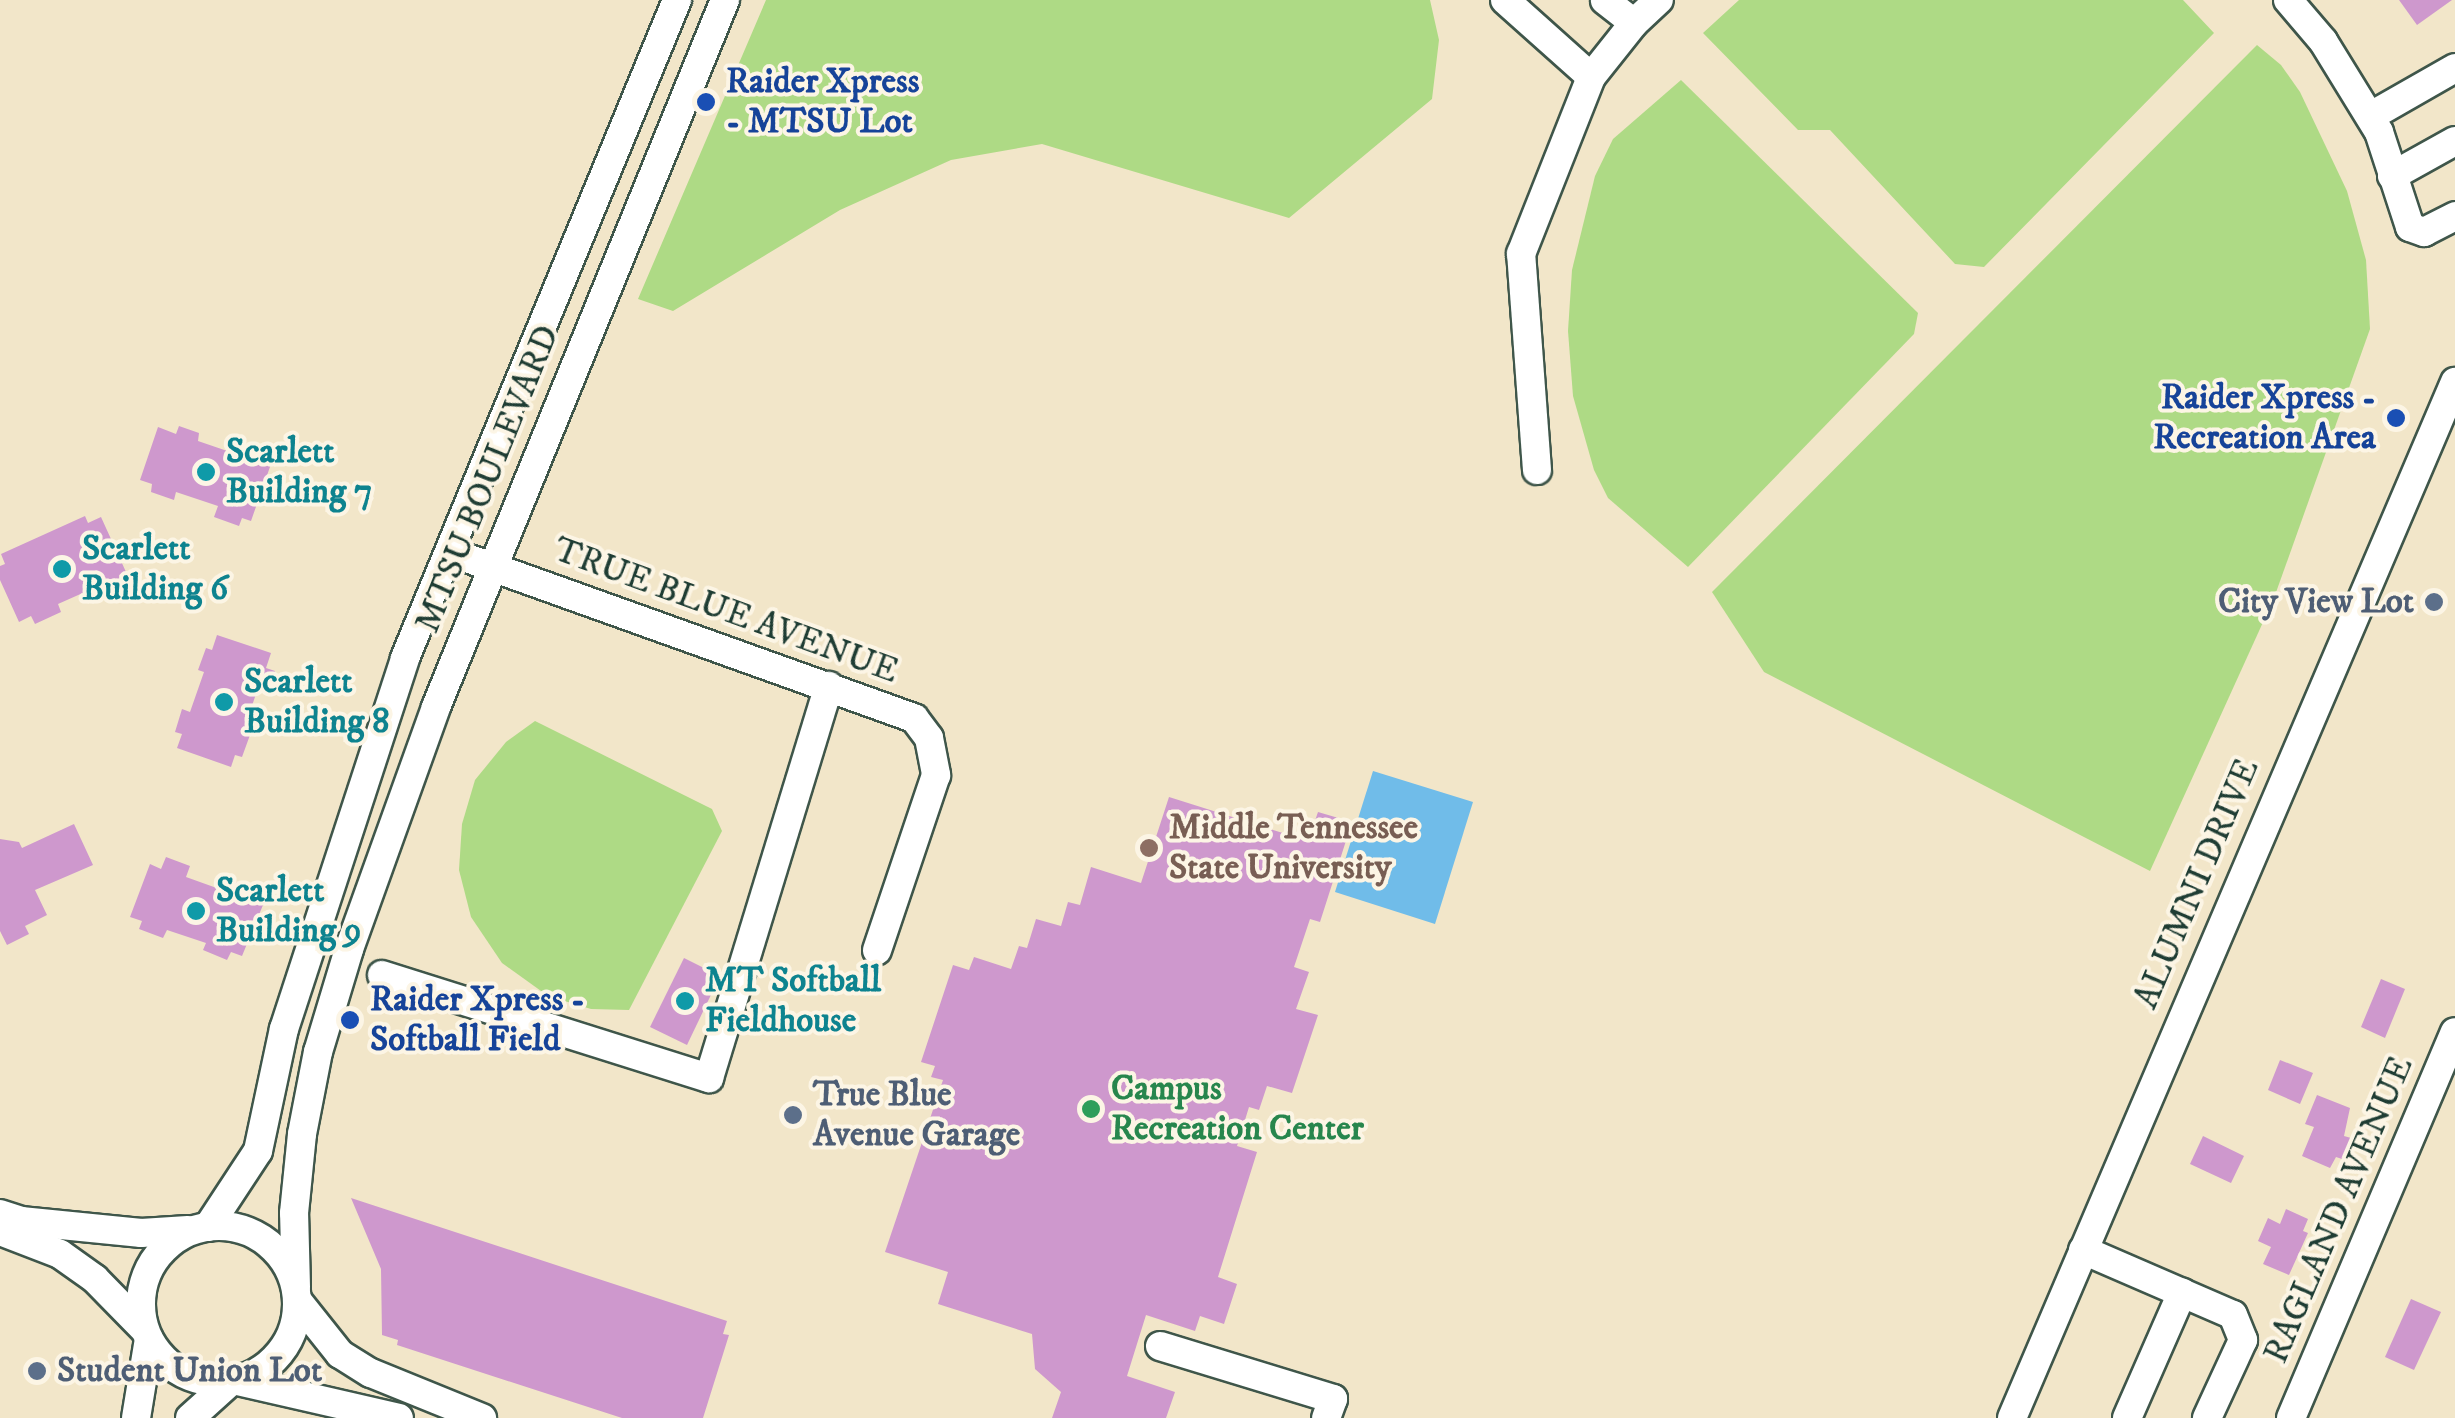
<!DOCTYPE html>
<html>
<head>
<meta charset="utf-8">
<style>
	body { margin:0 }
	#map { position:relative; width:2455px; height:1418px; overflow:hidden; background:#f2e6c9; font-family:"IM FELL DW Pica",serif }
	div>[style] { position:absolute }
	.green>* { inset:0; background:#aeda85 }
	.water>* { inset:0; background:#70bce9 }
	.building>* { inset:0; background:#ce98cd }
	.roads { filter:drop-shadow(2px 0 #3f564a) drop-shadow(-2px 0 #3f564a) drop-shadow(0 2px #3f564a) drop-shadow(0 -2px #3f564a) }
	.minor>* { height:28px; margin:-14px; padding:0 14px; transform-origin:14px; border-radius:14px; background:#fff }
	.minor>.ring { margin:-14px; padding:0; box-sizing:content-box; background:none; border:28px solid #fff; border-radius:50% }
	.dots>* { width:28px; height:28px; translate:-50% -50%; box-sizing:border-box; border:5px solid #fcf5e5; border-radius:50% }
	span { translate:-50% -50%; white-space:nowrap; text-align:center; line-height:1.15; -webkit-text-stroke:8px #fcf5e5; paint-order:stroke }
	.transit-label { font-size:35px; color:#164399; font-weight:700 }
	.left { translate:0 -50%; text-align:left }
	.right { translate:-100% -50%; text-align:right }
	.culture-label { font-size:35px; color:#0d838f; font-weight:700 }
	.street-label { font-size:35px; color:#1f3d34 }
	.service-label { font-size:35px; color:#4e5e75; font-weight:700 }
	.education-label { font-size:35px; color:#785e54; font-weight:700 }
	.leisure-label { font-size:35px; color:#27864d; font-weight:700 }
</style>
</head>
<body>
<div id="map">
	<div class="green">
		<i style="clip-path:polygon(766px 0,1430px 0,1439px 40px,1432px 99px,1289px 218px,1042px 144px,951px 160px,840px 210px,673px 311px,638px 299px)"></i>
		<i style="clip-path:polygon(1739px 0,2183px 0,2214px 33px,1984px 267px,1955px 264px,1830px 130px,1798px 130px,1703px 33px)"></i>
		<i style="clip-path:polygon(2257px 45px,2281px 65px,2300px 92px,2347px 191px,2366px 260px,2370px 329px,2274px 598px,2150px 871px,1764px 672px,1712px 592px)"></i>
		<i style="clip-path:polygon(1681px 80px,1918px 313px,1914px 334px,1688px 567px,1608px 498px,1594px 470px,1573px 396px,1568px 331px,1572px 270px,1595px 176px,1613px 139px)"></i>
		<i style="clip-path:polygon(535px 721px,712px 809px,722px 831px,629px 1010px,591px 1009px,548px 996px,502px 963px,471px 917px,459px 870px,462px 824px,475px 780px,506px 742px)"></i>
	</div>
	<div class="water">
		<i style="clip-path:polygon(1373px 771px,1473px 802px,1435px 924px,1335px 892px)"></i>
	</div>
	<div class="building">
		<i style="clip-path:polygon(2399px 0,2452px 0,2417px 25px)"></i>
		<i style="clip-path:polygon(179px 426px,199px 433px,198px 441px,236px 454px,238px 447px,262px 456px,261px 460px,271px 464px,251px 521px,242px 518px,239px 526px,214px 517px,218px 506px,176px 492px,174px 500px,151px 492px,152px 484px,140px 480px,158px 427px,176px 434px)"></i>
		<i style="clip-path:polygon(85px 516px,88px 523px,101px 517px,126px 572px,119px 575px,122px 583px,97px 595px,94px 588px,58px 604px,61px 612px,35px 624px,31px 616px,19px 622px,0 580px,0 566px,5px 564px,1px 554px)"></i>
		<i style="clip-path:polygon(217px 635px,271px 653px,266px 668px,275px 671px,266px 694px,257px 691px,243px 732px,250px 735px,242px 757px,235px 755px,231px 767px,177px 748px,182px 734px,175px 732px,182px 709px,190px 712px,204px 672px,198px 670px,206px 648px,212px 650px)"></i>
		<i style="clip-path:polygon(1169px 797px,1308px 841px,1318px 812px,1352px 822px,1320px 922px,1310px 919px,1294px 967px,1309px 972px,1296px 1009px,1318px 1015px,1292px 1093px,1267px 1086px,1259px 1110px,1249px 1107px,1237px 1146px,1257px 1152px,1218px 1277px,1237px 1284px,1224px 1324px,1200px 1316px,1195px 1331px,1146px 1315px,1127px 1376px,1175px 1392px,1166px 1418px,1052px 1418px,1061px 1392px,1035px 1369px,1032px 1334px,938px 1304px,948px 1272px,885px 1252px,943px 1080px,931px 1077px,935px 1066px,921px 1062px,953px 965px,969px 970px,974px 957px,1011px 969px,1019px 946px,1027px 948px,1036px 919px,1061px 926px,1068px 902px,1080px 905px,1091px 867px,1141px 883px)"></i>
		<i style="clip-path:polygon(74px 824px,93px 865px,35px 890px,47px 915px,25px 926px,29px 934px,7px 945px,0 931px,0 839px,19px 842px,22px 848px)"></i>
		<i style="clip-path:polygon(166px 857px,190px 866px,186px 877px,225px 891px,230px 880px,253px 889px,249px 900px,263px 905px,242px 956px,231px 952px,227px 960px,203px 950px,206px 943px,167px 930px,163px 938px,139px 929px,142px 921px,130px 917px,150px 864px,161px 869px)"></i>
		<i style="clip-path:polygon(684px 958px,720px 976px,687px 1045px,650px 1027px)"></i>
		<i style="clip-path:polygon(2381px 979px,2405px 989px,2385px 1038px,2361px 1027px)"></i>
		<i style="clip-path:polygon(2280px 1060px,2313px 1073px,2300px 1104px,2268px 1090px)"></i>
		<i style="clip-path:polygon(2317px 1095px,2350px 1108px,2344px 1136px,2351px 1138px,2342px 1159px,2336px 1157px,2330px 1168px,2302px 1156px,2314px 1127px,2305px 1124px)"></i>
		<i style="clip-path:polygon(2203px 1136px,2244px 1156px,2231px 1183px,2190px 1164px)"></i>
		<i style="clip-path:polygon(351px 1198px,727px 1321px,723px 1334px,729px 1335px,703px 1418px,622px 1418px,397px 1345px,398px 1340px,382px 1335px,381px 1269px)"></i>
		<i style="clip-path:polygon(2286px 1209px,2308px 1219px,2303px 1231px,2308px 1233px,2289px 1275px,2263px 1264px,2271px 1247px,2258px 1241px,2268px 1218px,2280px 1224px)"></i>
		<i style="clip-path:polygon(2411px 1299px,2441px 1312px,2414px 1370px,2385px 1357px)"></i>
	</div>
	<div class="roads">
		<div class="minor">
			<i style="left:1505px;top:0;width:115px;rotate:41.8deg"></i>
			<i style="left:1591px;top:77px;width:69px;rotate:-51.5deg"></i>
			<i style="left:1634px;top:23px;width:37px;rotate:-142deg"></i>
			<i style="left:2288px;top:0;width:54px;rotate:49.5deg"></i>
			<i style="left:2323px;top:41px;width:107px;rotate:58.4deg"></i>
			<i style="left:2379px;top:132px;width:100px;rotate:71.9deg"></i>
			<i style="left:2410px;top:227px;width:15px;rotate:20deg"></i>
			<i style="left:2424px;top:232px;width:35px;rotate:-27deg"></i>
			<i style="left:1634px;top:23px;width:34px;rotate:-43deg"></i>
			<i style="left:2371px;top:116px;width:97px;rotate:-29.7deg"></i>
			<i style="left:2392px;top:176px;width:72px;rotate:-29.1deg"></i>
			<i style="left:1537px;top:470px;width:217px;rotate:-94.2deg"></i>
			<i style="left:1521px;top:254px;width:190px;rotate:-68.4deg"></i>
			<i style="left:450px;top:552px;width:493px;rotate:19.7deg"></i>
			<i style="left:914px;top:718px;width:25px;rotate:53deg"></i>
			<i style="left:929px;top:738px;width:38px;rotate:79deg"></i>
			<i style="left:936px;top:775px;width:185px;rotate:108.6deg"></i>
			<i style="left:382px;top:975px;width:343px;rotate:17.5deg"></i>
			<i style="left:709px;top:1078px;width:410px;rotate:-73deg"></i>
			<i style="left:0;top:1214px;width:22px;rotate:18deg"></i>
			<i style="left:21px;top:1221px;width:121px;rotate:5.7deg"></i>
			<i style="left:141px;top:1233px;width:47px;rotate:-3.7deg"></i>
			<i class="ring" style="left:141px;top:1226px;width:128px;height:128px"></i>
			<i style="left:208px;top:1227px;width:91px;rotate:-56.7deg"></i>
			<i style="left:258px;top:1151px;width:125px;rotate:-78deg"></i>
			<i style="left:284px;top:1029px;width:390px;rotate:-71.9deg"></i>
			<i style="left:405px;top:658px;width:712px;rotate:-67.54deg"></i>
			<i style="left:0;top:1231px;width:64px;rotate:21deg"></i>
			<i style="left:60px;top:1254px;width:43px;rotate:35.5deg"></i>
			<i style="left:95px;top:1279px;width:70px;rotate:45.6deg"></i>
			<i style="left:2083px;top:1250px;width:163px;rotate:23.4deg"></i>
			<i style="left:2233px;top:1315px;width:27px;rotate:68deg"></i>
			<i style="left:2243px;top:1340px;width:86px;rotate:114.8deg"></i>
			<i style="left:296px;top:1287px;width:74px;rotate:-91.5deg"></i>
			<i style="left:294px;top:1213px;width:79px;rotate:-84.2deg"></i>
			<i style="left:302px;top:1134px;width:84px;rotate:-79deg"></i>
			<i style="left:318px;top:1052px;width:108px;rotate:-73.2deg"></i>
			<i style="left:349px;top:949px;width:257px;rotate:-70.2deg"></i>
			<i style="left:436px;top:707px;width:764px;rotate:-67.77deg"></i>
			<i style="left:297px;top:1300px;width:69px;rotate:51.5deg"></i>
			<i style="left:340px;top:1354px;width:36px;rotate:32deg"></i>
			<i style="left:371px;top:1373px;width:120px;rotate:22.1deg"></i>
			<i style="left:1160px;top:1346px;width:181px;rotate:17deg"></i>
			<i style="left:1333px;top:1399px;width:20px;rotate:110deg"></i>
			<i style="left:238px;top:1381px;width:165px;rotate:12.9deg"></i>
			<i style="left:136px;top:1418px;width:80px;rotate:-80.7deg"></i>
			<i style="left:190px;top:1418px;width:54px;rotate:-42deg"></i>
			<i style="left:2012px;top:1418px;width:1127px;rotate:-66.85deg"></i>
			<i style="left:2127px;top:1418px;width:137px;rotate:-66.3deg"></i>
			<i style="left:2291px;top:1418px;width:419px;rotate:-67deg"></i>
		</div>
	</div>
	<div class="dots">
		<i style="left:706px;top:102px;background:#1a4fb4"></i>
		<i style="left:2396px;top:418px;background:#1a4fb4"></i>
		<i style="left:206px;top:472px;background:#0f9aa8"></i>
		<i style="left:62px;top:569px;background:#0f9aa8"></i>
		<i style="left:2434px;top:602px;background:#5c6f8a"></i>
		<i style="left:224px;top:702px;background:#0f9aa8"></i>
		<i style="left:1149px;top:848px;background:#8d6e63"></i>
		<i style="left:196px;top:911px;background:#0f9aa8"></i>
		<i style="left:685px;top:1001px;background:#0f9aa8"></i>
		<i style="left:350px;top:1020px;background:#1a4fb4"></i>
		<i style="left:1091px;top:1109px;background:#2e9e5b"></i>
		<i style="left:793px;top:1115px;background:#5c6f8a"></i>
		<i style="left:37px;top:1371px;background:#5c6f8a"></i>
	</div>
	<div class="transit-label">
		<span class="left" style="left:726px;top:102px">Raider Xpress<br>- MTSU Lot</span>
		<span class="right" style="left:2376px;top:418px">Raider Xpress -<br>Recreation Area</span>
		<span class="left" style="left:370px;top:1020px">Raider Xpress -<br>Softball Field</span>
	</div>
	<div class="culture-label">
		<span class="left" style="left:226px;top:472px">Scarlett<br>Building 7</span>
		<span class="left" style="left:82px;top:569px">Scarlett<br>Building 6</span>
		<span class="left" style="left:244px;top:702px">Scarlett<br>Building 8</span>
		<span class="left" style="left:216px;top:911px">Scarlett<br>Building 9</span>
		<span class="left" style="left:705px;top:1001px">MT Softball<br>Fieldhouse</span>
	</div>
	<div class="street-label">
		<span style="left:488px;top:479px;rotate:-68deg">MTSU BOULEVARD</span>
		<span style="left:726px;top:611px;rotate:20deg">TRUE BLUE AVENUE</span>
		<span style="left:2197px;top:884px;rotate:-67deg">ALUMNI DRIVE</span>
		<span style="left:2339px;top:1210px;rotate:-67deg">RAGLAND AVENUE</span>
	</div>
	<div class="service-label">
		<span class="right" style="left:2414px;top:602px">City View Lot</span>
		<span class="left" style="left:813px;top:1115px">True Blue<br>Avenue Garage</span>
		<span class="left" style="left:57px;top:1371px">Student Union Lot</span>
	</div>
	<div class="education-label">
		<span class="left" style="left:1169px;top:848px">Middle Tennessee<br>State University</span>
	</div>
	<div class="leisure-label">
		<span class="left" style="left:1111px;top:1109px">Campus<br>Recreation Center</span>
	</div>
</div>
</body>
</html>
